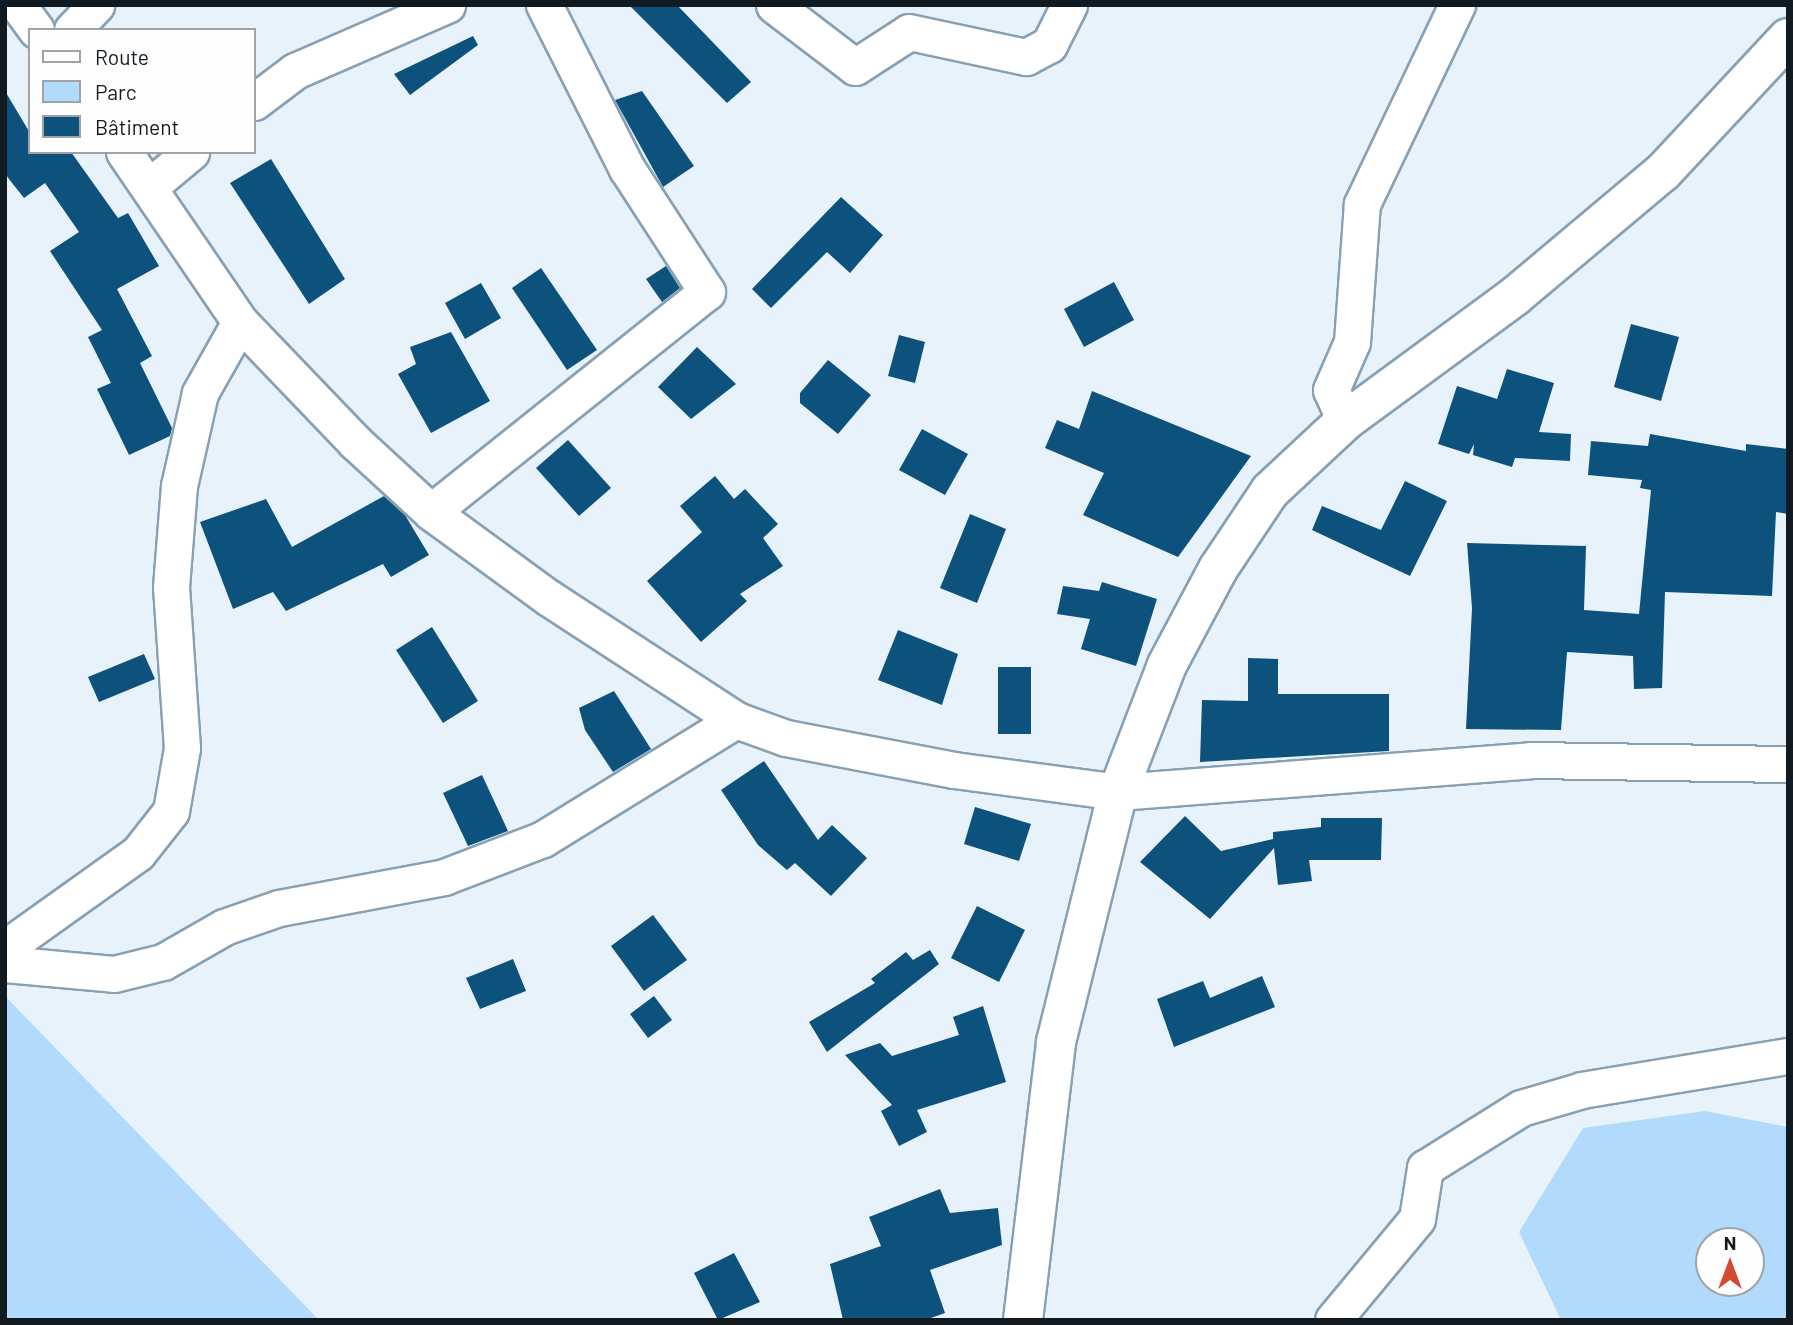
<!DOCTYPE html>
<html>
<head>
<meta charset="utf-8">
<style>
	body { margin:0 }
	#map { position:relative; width:1793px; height:1325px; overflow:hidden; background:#e8f2fb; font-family:Barlow,sans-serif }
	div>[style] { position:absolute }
	.green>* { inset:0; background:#b1dafc }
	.building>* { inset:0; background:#0c527d }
	.roads { filter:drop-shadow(2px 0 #88a0b4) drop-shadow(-2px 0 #88a0b4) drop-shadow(0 2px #88a0b4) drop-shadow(0 -2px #88a0b4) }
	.minor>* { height:35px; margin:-17.5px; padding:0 17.5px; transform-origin:17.5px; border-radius:17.5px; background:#fff }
	.tertiary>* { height:38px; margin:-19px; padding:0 19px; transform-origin:19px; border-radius:19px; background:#fff }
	span { translate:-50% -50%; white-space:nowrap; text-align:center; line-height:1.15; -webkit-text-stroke:7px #fefefe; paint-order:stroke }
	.frame { position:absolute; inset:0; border:7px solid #111a21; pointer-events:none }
	.legend { position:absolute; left:28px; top:28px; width:228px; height:126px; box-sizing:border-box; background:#fefefe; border:2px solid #9fa3a6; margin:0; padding:9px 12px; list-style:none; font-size:21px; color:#111a21 }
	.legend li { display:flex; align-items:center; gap:14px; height:35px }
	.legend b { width:35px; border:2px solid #9fa3a6 }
	.north { position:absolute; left:1695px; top:1227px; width:70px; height:70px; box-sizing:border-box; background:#fefefe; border:2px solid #9fa3a6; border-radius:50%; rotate:0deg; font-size:19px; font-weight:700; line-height:28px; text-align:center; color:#111a21 }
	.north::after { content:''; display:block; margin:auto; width:24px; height:32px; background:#d44930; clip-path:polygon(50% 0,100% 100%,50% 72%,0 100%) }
</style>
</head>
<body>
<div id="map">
	<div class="green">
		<i style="clip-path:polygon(5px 996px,319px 1320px,5px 1320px)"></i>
		<i style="clip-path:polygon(evenodd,1705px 1111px,1788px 1127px,1788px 1320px,1561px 1320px,1519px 1232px,1583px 1128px,1705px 1111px,1709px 1241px,1751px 1241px,1751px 1283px,1709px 1283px,1709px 1241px)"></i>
	</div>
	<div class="building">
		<i style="clip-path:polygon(629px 5px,677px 5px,751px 82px,727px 103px)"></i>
		<i style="clip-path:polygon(473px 36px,478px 45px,410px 95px,394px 74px)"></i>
		<i style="clip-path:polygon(5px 91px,30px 133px,30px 152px,71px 152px,118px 218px,128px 213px,159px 266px,117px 289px,152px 356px,140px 363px,172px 428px,170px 436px,129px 455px,97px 389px,111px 383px,88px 337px,102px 330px,50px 251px,79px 232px,45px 183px,24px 198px,5px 174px)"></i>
		<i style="clip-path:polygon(642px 91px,694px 166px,663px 187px,615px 100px)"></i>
		<i style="clip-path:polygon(271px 159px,345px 279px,309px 304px,230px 183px)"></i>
		<i style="clip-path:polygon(841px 197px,883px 235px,850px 273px,827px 252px,771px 308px,752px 289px)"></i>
		<i style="clip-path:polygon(666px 266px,680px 288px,662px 302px,646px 279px)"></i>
		<i style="clip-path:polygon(541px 268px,597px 350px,567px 370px,512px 288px)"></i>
		<i style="clip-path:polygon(1114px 282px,1134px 320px,1084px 347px,1064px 309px)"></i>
		<i style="clip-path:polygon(481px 283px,501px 318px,465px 339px,445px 303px)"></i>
		<i style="clip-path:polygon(1631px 324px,1679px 337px,1661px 401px,1614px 387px)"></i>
		<i style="clip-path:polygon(451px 332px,490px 401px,431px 433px,398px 374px,416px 364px,410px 347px)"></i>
		<i style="clip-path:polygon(899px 335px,925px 342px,915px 383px,888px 376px)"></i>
		<i style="clip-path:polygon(697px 347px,736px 384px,691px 419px,658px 387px)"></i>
		<i style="clip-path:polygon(828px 360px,871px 395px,838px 434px,800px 403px,800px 393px)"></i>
		<i style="clip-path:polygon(1507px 369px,1554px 383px,1539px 432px,1571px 434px,1570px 461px,1515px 458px,1512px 467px,1473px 455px,1474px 444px,1469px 454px,1438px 444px,1457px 386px,1497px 399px)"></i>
		<i style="clip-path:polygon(1092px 391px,1251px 456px,1178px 557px,1083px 515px,1104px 473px,1045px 448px,1057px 420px,1079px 429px)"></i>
		<i style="clip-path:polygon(922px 429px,968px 454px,945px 495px,899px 470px)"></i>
		<i style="clip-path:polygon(1650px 434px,1746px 451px,1746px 444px,1788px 449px,1788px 514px,1776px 512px,1772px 596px,1665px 592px,1662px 688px,1634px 689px,1633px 656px,1567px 652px,1561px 730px,1466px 729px,1472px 608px,1467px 543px,1586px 546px,1584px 610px,1639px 614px,1651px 490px,1640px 488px,1642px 480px,1588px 475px,1591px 441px,1648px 446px)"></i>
		<i style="clip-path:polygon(568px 440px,611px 488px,579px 516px,536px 468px)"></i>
		<i style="clip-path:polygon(715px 476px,734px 499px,745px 489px,778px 524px,763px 538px,783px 566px,740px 594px,747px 601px,701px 642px,647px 581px,702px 532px,680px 506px)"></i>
		<i style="clip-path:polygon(1405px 481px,1447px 501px,1410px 576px,1312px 530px,1322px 506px,1381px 530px)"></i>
		<i style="clip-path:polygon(384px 496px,405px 515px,429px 555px,391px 577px,383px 564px,286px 611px,273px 592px,233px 609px,200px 522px,266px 499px,292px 547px)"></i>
		<i style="clip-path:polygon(970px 514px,1006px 529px,977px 603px,940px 588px)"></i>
		<i style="clip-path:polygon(1102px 582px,1157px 599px,1136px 666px,1081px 649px,1090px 619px,1057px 614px,1063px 586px,1099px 591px)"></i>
		<i style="clip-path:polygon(432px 627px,478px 701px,443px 723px,396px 650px)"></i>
		<i style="clip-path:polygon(898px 630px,958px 654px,942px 705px,878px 680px)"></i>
		<i style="clip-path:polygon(144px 654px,155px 679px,99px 702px,88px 677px)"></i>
		<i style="clip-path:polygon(1248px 658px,1278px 659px,1278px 694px,1389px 694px,1389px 751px,1200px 762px,1202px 700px,1248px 701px)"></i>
		<i style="clip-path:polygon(998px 667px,1031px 667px,1031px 734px,998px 734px)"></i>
		<i style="clip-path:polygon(614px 691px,651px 749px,613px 772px,585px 730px,579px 708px)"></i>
		<i style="clip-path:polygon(764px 761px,818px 840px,832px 825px,867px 858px,831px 896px,795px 863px,787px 870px,758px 845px,721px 790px)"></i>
		<i style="clip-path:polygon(482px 775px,508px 831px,468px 846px,443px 793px)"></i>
		<i style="clip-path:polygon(975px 807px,1031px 824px,1019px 861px,964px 844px)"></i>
		<i style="clip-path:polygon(1185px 816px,1221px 851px,1273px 839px,1273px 832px,1321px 827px,1321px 818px,1382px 818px,1381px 860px,1309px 860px,1312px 881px,1278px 885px,1274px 848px,1210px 919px,1140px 862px)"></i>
		<i style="clip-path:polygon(977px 906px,1025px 930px,999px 982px,951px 958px)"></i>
		<i style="clip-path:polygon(653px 915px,687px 960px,644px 991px,611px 946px)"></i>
		<i style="clip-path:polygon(930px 950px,939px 964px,827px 1052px,809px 1022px,875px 983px,871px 979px,906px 952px,913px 960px)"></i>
		<i style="clip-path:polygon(513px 959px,526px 991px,480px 1009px,466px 978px)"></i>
		<i style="clip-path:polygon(1262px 976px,1275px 1007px,1174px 1047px,1157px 999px,1203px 981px,1210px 998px)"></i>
		<i style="clip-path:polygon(654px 996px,672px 1020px,648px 1038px,630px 1014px)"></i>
		<i style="clip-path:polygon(983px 1006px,1006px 1082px,917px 1110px,927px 1132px,899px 1146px,881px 1111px,892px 1105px,845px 1055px,880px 1043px,892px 1056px,959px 1035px,953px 1017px)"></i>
		<i style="clip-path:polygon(940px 1189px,950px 1213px,998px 1208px,1002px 1245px,930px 1270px,945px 1313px,925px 1320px,843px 1320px,830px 1264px,881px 1246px,869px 1217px)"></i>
		<i style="clip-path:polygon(734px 1253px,760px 1302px,718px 1320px,694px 1273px)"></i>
	</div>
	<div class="roads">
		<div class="minor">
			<i style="left:18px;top:5px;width:31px;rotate:54deg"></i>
			<i style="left:774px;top:5px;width:102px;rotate:37.4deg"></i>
			<i style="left:855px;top:67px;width:64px;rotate:-32.9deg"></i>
			<i style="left:909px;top:32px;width:120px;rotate:12.1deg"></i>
			<i style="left:1026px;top:57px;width:26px;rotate:-28deg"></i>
			<i style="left:1049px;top:45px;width:45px;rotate:-63.4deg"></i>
			<i style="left:72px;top:30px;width:35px;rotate:-46deg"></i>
			<i style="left:254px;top:102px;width:51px;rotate:-37.1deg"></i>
			<i style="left:295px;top:71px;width:166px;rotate:-23.5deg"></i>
			<i style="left:124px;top:152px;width:206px;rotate:55.7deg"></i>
			<i style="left:240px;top:322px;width:166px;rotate:46.2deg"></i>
			<i style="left:355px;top:442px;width:103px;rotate:42.6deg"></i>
			<i style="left:431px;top:512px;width:146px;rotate:36.1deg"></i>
			<i style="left:549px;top:598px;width:223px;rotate:33.1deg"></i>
			<i style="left:736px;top:720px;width:53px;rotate:19.8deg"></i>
			<i style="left:786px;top:738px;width:171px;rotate:10.8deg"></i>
			<i style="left:954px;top:770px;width:165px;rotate:7.6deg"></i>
			<i style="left:1118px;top:792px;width:414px;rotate:-4.4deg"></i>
			<i style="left:1531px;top:760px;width:257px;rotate:0.9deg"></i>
			<i style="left:149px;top:187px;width:55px;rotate:-39.8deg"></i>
			<i style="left:1345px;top:421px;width:34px;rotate:-114deg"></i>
			<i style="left:1331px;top:390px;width:52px;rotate:-66.4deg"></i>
			<i style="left:1352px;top:342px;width:138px;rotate:-85.9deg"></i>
			<i style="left:1362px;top:204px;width:221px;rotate:-64.5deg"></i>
			<i style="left:431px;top:512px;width:353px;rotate:-38.6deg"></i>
			<i style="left:707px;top:292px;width:147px;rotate:-123deg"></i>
			<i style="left:627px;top:169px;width:184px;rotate:-116.8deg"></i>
			<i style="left:5px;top:948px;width:163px;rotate:-35.5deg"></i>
			<i style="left:138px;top:853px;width:53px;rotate:-51.8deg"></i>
			<i style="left:171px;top:811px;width:64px;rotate:-80.1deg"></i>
			<i style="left:182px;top:748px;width:161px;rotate:-93.9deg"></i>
			<i style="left:171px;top:587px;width:101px;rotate:-85.5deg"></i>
			<i style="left:179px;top:486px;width:95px;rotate:-77.3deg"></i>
			<i style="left:200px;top:393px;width:81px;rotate:-60.6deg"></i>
			<i style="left:5px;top:964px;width:109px;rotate:5.2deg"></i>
			<i style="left:114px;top:974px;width:50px;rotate:-13.8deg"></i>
			<i style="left:163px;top:962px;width:70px;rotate:-29.8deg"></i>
			<i style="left:224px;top:927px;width:58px;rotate:-19.1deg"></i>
			<i style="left:279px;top:908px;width:168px;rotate:-10.6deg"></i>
			<i style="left:444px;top:877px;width:106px;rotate:-21deg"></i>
			<i style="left:543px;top:839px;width:227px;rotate:-31.7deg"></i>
			<i style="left:1333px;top:1320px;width:131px;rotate:-50.3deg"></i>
			<i style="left:1417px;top:1219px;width:52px;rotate:-81.1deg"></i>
			<i style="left:1425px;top:1168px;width:113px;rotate:-32deg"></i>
			<i style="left:1521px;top:1108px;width:64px;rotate:-16.4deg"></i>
			<i style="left:1582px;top:1090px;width:209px;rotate:-9.4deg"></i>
		</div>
		<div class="tertiary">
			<i style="left:1023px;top:1320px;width:280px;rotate:-83.2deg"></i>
			<i style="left:1056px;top:1042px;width:258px;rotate:-76.1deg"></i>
			<i style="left:1118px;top:792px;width:136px;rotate:-68.9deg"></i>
			<i style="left:1167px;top:665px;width:109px;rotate:-62deg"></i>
			<i style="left:1218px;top:569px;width:94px;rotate:-56.3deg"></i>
			<i style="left:1270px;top:491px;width:103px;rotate:-43deg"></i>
			<i style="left:1345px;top:421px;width:211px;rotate:-36.3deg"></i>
			<i style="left:1515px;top:296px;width:193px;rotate:-40deg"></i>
			<i style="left:1663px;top:172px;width:183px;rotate:-47deg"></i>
		</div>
	</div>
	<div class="frame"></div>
	<ul class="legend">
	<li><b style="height:9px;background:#fff"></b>Route</li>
	<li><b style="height:19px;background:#b1dafc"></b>Parc</li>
	<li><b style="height:19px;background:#0c527d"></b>Bâtiment</li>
	</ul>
	<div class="north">N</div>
</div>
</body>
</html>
